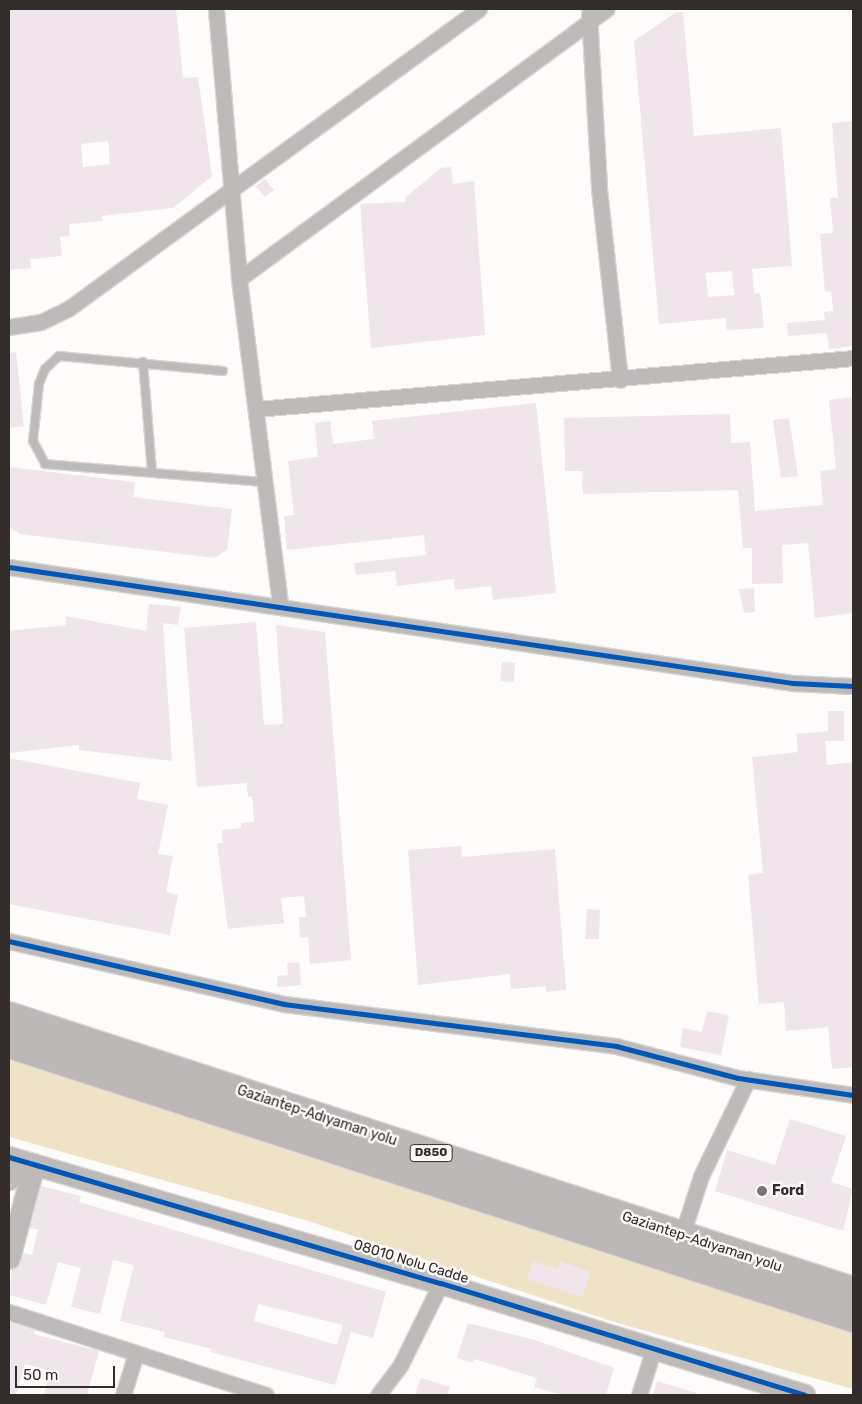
<!DOCTYPE html>
<html>
<head>
<meta charset="utf-8">
<style>
	body { margin:0 }
	#map { position:relative; width:862px; height:1404px; overflow:hidden; background:#fefbfb; font-family:Rubik,sans-serif }
	div>[style] { position:absolute }
	.green>* { inset:0; background:#f0e2c7 }
	.building>* { inset:0; background:#f0e5eb }
	.roads { filter:drop-shadow(1px 0 #d9d6d6) drop-shadow(-1px 0 #d9d6d6) drop-shadow(0 1px #d9d6d6) drop-shadow(0 -1px #d9d6d6) }
	.lane>* { height:8px; margin:-4px; padding:0 4px; transform-origin:4px; border-radius:4px; background:#bdbaba }
	.street>* { height:15px; margin:-7.5px; padding:0 7.5px; transform-origin:7.5px; border-radius:7.5px; background:#bdbaba }
	.secondary>* { height:21px; margin:-10.5px; padding:0 10.5px; transform-origin:10.5px; border-radius:10.5px; background:#bdbab9 }
	.highway>* { height:28px; margin:-14px; padding:0 14px; transform-origin:14px; border-radius:14px; background:#bbb8b7 }
	.cycleway>* { height:5px; margin:-2.5px; padding:0 2.5px; transform-origin:2.5px; border-radius:2.5px; background:#0057b8 }
	.dots>* { width:14px; height:14px; translate:-50% -50%; box-sizing:border-box; border:2px solid #fffafa; border-radius:50% }
	span { translate:-50% -50%; white-space:nowrap; text-align:center; line-height:1.15; -webkit-text-stroke:5px #fffafa; paint-order:stroke }
	.shield-label span { padding:1px 4px; background:#fffafa; border:1px solid; border-radius:4px; -webkit-text-stroke-width:0 }
	.shield-label { font-size:12px; color:#342b2b; font-weight:700 }
	.street-label { font-size:14px; color:#342b2b }
	.poi-label { font-size:14px; color:#342b2b; font-weight:700 }
	.left { translate:0 -50%; text-align:left }
	.frame { position:absolute; inset:0; border:10px solid #342b2b; pointer-events:none }
	.scale { position:absolute; left:15px; top:1366px; width:100px; height:22px; box-sizing:border-box; border:2px solid #342b2b; border-top:0; padding-left:6px; font-size:15px; line-height:18px; white-space:nowrap; color:#342b2b; -webkit-text-stroke:4px #fffafa; paint-order:stroke }
</style>
</head>
<body>
<div id="map">
	<div class="green">
		<i style="clip-path:polygon(9px 1060px,853px 1334px,853px 1389px,614px 1322px,305px 1220px,9px 1137px)"></i>
	</div>
	<div class="building">
		<i style="clip-path:polygon(evenodd,9px 9px,176px 9px,183px 78px,198px 77px,212px 176px,173px 208px,102px 216px,103px 221px,69px 224px,70px 236px,60px 237px,62px 256px,30px 259px,31px 268px,9px 270px,9px 9px,108px 141px,110px 164px,83px 167px,81px 144px,108px 141px)"></i>
		<i style="clip-path:polygon(evenodd,683px 12px,694px 136px,781px 128px,792px 266px,752px 269px,754px 294px,760px 293px,764px 328px,727px 330px,726px 318px,659px 324px,634px 41px,675px 13px,683px 12px,732px 271px,734px 295px,708px 297px,706px 273px,732px 271px)"></i>
		<i style="clip-path:polygon(853px 121px,853px 346px,829px 349px,827px 333px,788px 336px,787px 323px,825px 320px,824px 312px,833px 311px,831px 291px,825px 292px,820px 234px,833px 233px,830px 198px,838px 198px,832px 123px)"></i>
		<i style="clip-path:polygon(451px 167px,453px 184px,474px 181px,485px 335px,371px 348px,360px 204px,405px 202px,406px 197px,441px 168px)"></i>
		<i style="clip-path:polygon(265px 179px,274px 190px,265px 197px,256px 186px)"></i>
		<i style="clip-path:polygon(16px 352px,24px 426px,9px 428px,9px 353px)"></i>
		<i style="clip-path:polygon(853px 397px,853px 613px,815px 618px,808px 543px,782px 545px,783px 583px,752px 584px,752px 548px,743px 548px,738px 490px,583px 494px,582px 471px,565px 471px,564px 418px,730px 414px,731px 443px,750px 442px,755px 511px,823px 505px,820px 471px,836px 469px,829px 400px)"></i>
		<i style="clip-path:polygon(536px 403px,556px 593px,493px 600px,491px 586px,455px 590px,454px 579px,397px 586px,395px 571px,356px 575px,354px 563px,426px 555px,424px 535px,287px 550px,284px 516px,294px 515px,288px 461px,318px 457px,315px 423px,330px 421px,333px 444px,374px 439px,372px 421px)"></i>
		<i style="clip-path:polygon(789px 418px,798px 476px,781px 478px,773px 420px)"></i>
		<i style="clip-path:polygon(9px 467px,135px 482px,133px 497px,232px 509px,227px 550px,215px 558px,20px 534px,9px 527px)"></i>
		<i style="clip-path:polygon(754px 588px,755px 612px,744px 613px,739px 589px)"></i>
		<i style="clip-path:polygon(149px 604px,181px 607px,178px 625px,163px 623px,172px 761px,79px 750px,79px 745px,9px 753px,9px 631px,66px 625px,65px 616px,146px 631px)"></i>
		<i style="clip-path:polygon(256px 622px,264px 725px,283px 724px,276px 625px,325px 632px,351px 960px,310px 964px,308px 937px,300px 938px,299px 917px,306px 917px,304px 896px,281px 898px,284px 923px,228px 929px,217px 843px,223px 843px,222px 830px,241px 828px,241px 823px,254px 822px,252px 796px,248px 797px,247px 783px,197px 787px,184px 628px)"></i>
		<i style="clip-path:polygon(502px 662px,515px 663px,514px 682px,500px 681px)"></i>
		<i style="clip-path:polygon(828px 711px,844px 711px,844px 741px,825px 741px,827px 765px,853px 762px,853px 1067px,832px 1069px,828px 1027px,786px 1031px,784px 1002px,759px 1004px,748px 875px,763px 873px,752px 757px,798px 752px,796px 734px,828px 731px)"></i>
		<i style="clip-path:polygon(9px 758px,140px 783px,137px 799px,168px 805px,158px 854px,173px 856px,166px 892px,178px 895px,170px 935px,9px 904px)"></i>
		<i style="clip-path:polygon(461px 846px,462px 857px,555px 849px,566px 990px,546px 992px,546px 986px,511px 989px,510px 974px,418px 985px,408px 850px)"></i>
		<i style="clip-path:polygon(587px 909px,600px 910px,599px 939px,585px 939px)"></i>
		<i style="clip-path:polygon(299px 962px,301px 985px,278px 987px,277px 976px,288px 975px,287px 963px)"></i>
		<i style="clip-path:polygon(707px 1011px,729px 1015px,721px 1055px,680px 1047px,683px 1028px,702px 1032px)"></i>
		<i style="clip-path:polygon(790px 1119px,846px 1136px,831px 1182px,853px 1189px,843px 1231px,715px 1191px,727px 1150px,775px 1165px)"></i>
		<i style="clip-path:polygon(evenodd,41px 1186px,81px 1196px,79px 1202px,386px 1292px,373px 1338px,351px 1332px,335px 1385px,211px 1352px,212px 1349px,164px 1337px,165px 1332px,120px 1321px,134px 1265px,113px 1260px,100px 1314px,71px 1307px,81px 1268px,58px 1262px,46px 1305px,9px 1295px,12px 1270px,18px 1266px,23px 1253px,32px 1255px,38px 1230px,30px 1228px,41px 1186px,258px 1304px,343px 1325px,337px 1345px,254px 1321px,258px 1304px)"></i>
		<i style="clip-path:polygon(533px 1261px,558px 1269px,560px 1261px,591px 1272px,582px 1297px,527px 1279px)"></i>
		<i style="clip-path:polygon(9px 1322px,35px 1330px,34px 1334px,99px 1351px,87px 1395px,44px 1395px,50px 1371px,25px 1364px,16px 1395px,9px 1395px)"></i>
		<i style="clip-path:polygon(468px 1323px,535px 1340px,614px 1368px,606px 1395px,561px 1395px,534px 1387px,537px 1378px,474px 1359px,473px 1363px,457px 1358px)"></i>
		<i style="clip-path:polygon(421px 1378px,450px 1387px,447px 1395px,415px 1395px)"></i>
		<i style="clip-path:polygon(657px 1381px,697px 1393px,696px 1395px,653px 1395px)"></i>
	</div>
	<div class="roads">
		<div class="lane">
			<i style="left:143px;top:362px;width:110px;rotate:85.3deg"></i>
			<i style="left:223px;top:371px;width:165px;rotate:-174.8deg"></i>
			<i style="left:59px;top:356px;width:19px;rotate:137deg"></i>
			<i style="left:45px;top:369px;width:16px;rotate:112deg"></i>
			<i style="left:39px;top:384px;width:57px;rotate:96deg"></i>
			<i style="left:33px;top:441px;width:26px;rotate:62deg"></i>
			<i style="left:45px;top:464px;width:221px;rotate:4.7deg"></i>
		</div>
		<div class="street">
			<i style="left:216px;top:9px;width:271px;rotate:85.1deg"></i>
			<i style="left:239px;top:279px;width:329px;rotate:82.8deg"></i>
			<i style="left:589px;top:13px;width:176px;rotate:86.7deg"></i>
			<i style="left:599px;top:189px;width:192px;rotate:83.7deg"></i>
			<i style="left:239px;top:279px;width:456px;rotate:-36.3deg"></i>
			<i style="left:9px;top:327px;width:32px;rotate:-9deg"></i>
			<i style="left:41px;top:322px;width:30px;rotate:-26deg"></i>
			<i style="left:68px;top:309px;width:509px;rotate:-36.13deg"></i>
			<i style="left:256px;top:409px;width:599px;rotate:-4.88deg"></i>
			<i style="left:9px;top:567px;width:793px;rotate:8.42deg"></i>
			<i style="left:793px;top:683px;width:60px;rotate:2.9deg"></i>
			<i style="left:9px;top:941px;width:282px;rotate:12.9deg"></i>
			<i style="left:284px;top:1004px;width:335px;rotate:7.2deg"></i>
			<i style="left:616px;top:1046px;width:126px;rotate:14.7deg"></i>
			<i style="left:738px;top:1078px;width:116px;rotate:8.4deg"></i>
			<i style="left:682px;top:1235px;width:62px;rotate:-72.1deg"></i>
			<i style="left:701px;top:1176px;width:108px;rotate:-64.1deg"></i>
			<i style="left:9px;top:1312px;width:270px;rotate:17.9deg"></i>
			<i style="left:123px;top:1395px;width:44px;rotate:-72.8deg"></i>
			<i style="left:378px;top:1395px;width:36px;rotate:-53deg"></i>
			<i style="left:400px;top:1366px;width:93px;rotate:-63.7deg"></i>
			<i style="left:639px;top:1395px;width:46px;rotate:-72.3deg"></i>
		</div>
		<div class="secondary">
			<i style="left:9px;top:1157px;width:450px;rotate:16.3deg"></i>
			<i style="left:441px;top:1283px;width:380px;rotate:17.1deg"></i>
			<i style="left:9px;top:1179px;width:21px;rotate:-76deg"></i>
			<i style="left:9px;top:1258px;width:97px;rotate:-75.1deg"></i>
		</div>
		<div class="highway">
			<i style="left:9px;top:1016px;width:888px;rotate:18.05deg"></i>
			<i style="left:9px;top:1044px;width:887px;rotate:17.99deg"></i>
		</div>
	</div>
	<div class="cycleway">
		<i style="left:9px;top:567px;width:793px;rotate:8.42deg"></i>
		<i style="left:793px;top:683px;width:60px;rotate:2.9deg"></i>
		<i style="left:9px;top:941px;width:282px;rotate:12.9deg"></i>
		<i style="left:284px;top:1004px;width:335px;rotate:7.2deg"></i>
		<i style="left:616px;top:1046px;width:126px;rotate:14.7deg"></i>
		<i style="left:738px;top:1078px;width:116px;rotate:8.4deg"></i>
		<i style="left:9px;top:1157px;width:450px;rotate:16.3deg"></i>
		<i style="left:441px;top:1283px;width:380px;rotate:17.1deg"></i>
	</div>
	<div class="dots">
		<i style="left:762px;top:1191px;background:#7b7474"></i>
	</div>
	<div class="shield-label">
		<span style="left:431px;top:1153px">D850</span>
	</div>
	<div class="street-label">
		<span style="left:317px;top:1116px;rotate:18deg">Gaziantep-Adıyaman yolu</span>
		<span style="left:702px;top:1242px;rotate:18deg">Gaziantep-Adıyaman yolu</span>
		<span style="left:411px;top:1262px;rotate:17deg">08010 Nolu Cadde</span>
	</div>
	<div class="poi-label">
		<span class="left" style="left:772px;top:1191px">Ford</span>
	</div>
	<div class="frame"></div>
	<div class="scale">50 m</div>
</div>
</body>
</html>
